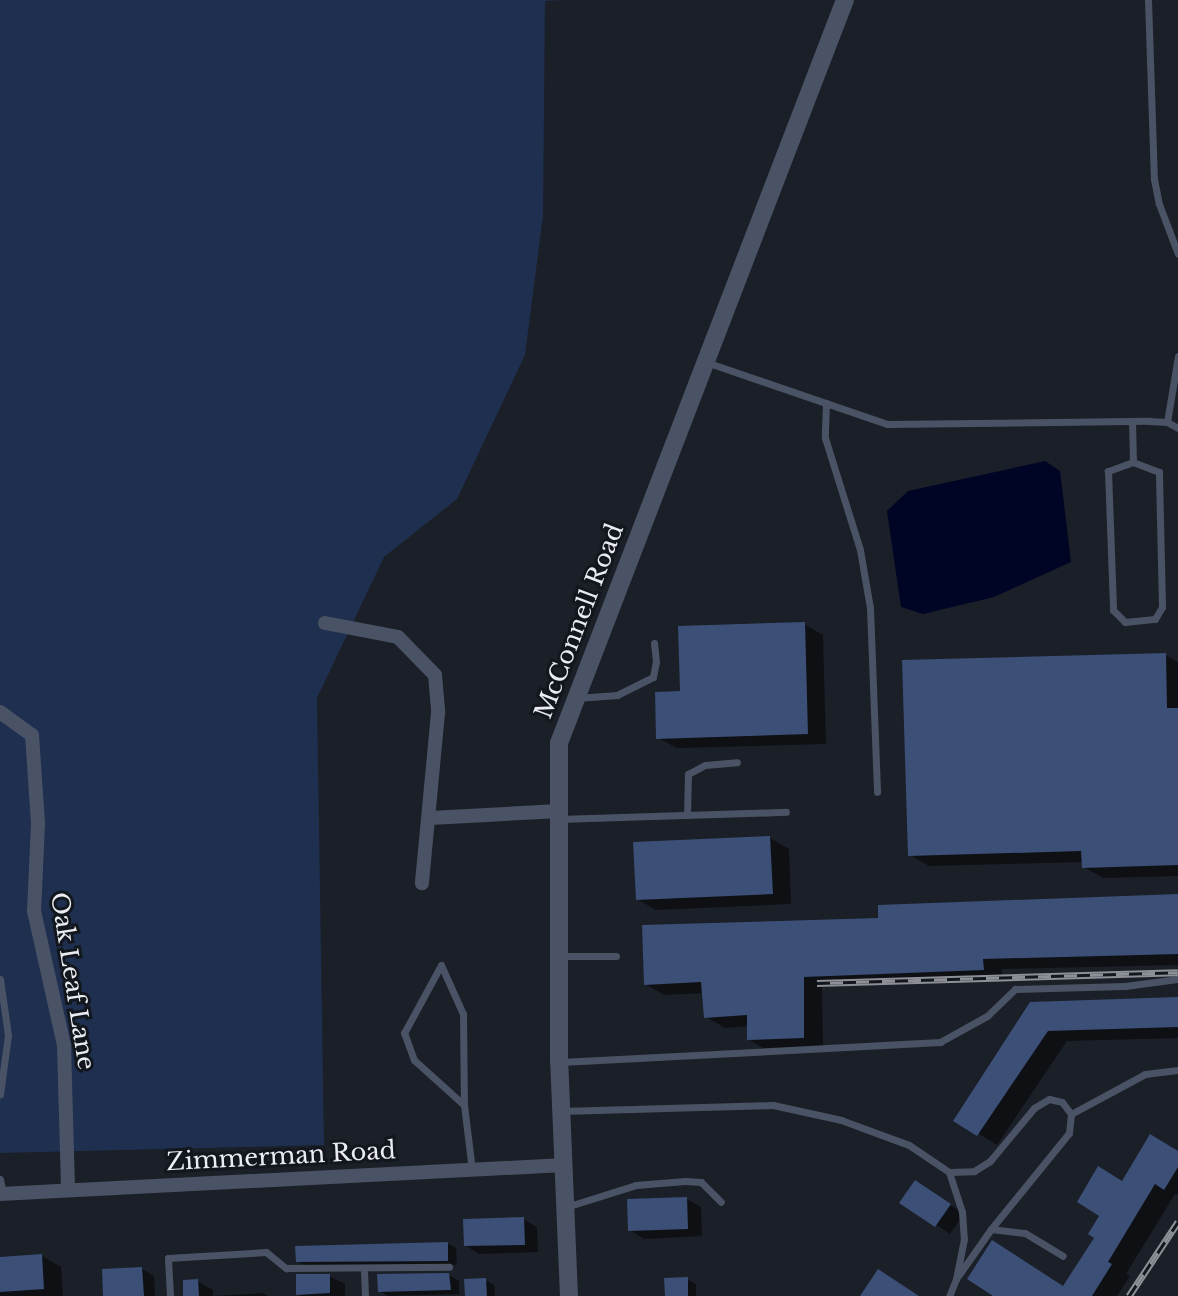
<!DOCTYPE html>
<html>
<head>
<meta charset="utf-8">
<style>
	body { margin:0 }
	#map { position:relative; width:1178px; height:1296px; overflow:hidden; background:#1b1f27; font-family:"Libre Baskerville",serif }
	div>[style] { position:absolute }
	.green>* { inset:0; background:#1f2f4f }
	.water>* { inset:0; background:#000526 }
	.shadow>* { inset:0; background:#0007 }
	.building>* { inset:0; background:#3b4f77 }
	.service>* { height:7px; margin:-3.5px; padding:0 3.5px; transform-origin:3.5px; border-radius:3.5px; background:#4a5365 }
	.minor>* { height:14px; margin:-7px; padding:0 7px; transform-origin:7px; border-radius:7px; background:#4a5365 }
	.tertiary>* { height:18px; margin:-9px; padding:0 9px; transform-origin:9px; border-radius:9px; background:#4a5365 }
	.rail>* { height:7px; margin-top:-3.5px; transform-origin:0; background:repeating-linear-gradient(90deg,#12161d 0 13px,#8d9097 0 26px); box-sizing:border-box; border-block:2px solid #8d9097 }
	span { translate:-50% -50%; white-space:nowrap; text-align:center; line-height:1.15; -webkit-text-stroke:6px #12161d; paint-order:stroke }
	.street-label { font-size:24px; color:#eaecf2 }
</style>
</head>
<body>
<div id="map">
	<div class="green">
		<i style="clip-path:polygon(0 0,563px 0,545px 1px,543px 216px,525px 355px,457px 499px,384px 557px,317px 698px,324px 1145px,0 1153px)"></i>
	</div>
	<div class="water">
		<i style="clip-path:polygon(1045px 461px,1060px 471px,1071px 562px,994px 597px,923px 614px,901px 607px,887px 511px,908px 491px)"></i>
	</div>
	<div class="shadow">
		<i style="clip-path:polygon(804px 624px,823px 635px,826px 744px,677px 748px,658px 738px,682px 693px)"></i>
		<i style="clip-path:polygon(1165px 655px,1178px 662px,1178px 876px,1103px 878px,1084px 867px,1083px 862px,929px 866px,910px 855px)"></i>
		<i style="clip-path:polygon(770px 838px,789px 849px,791px 904px,656px 910px,637px 899px)"></i>
		<i style="clip-path:polygon(1178px 896px,1178px 965px,1002px 969px,1002px 980px,822px 987px,823px 1048px,767px 1050px,748px 1039px,748px 1026px,725px 1028px,706px 1017px,704px 993px,664px 995px,645px 984px,879px 919px)"></i>
		<i style="clip-path:polygon(1178px 999px,1178px 1038px,1067px 1041px,997px 1145px,956px 1120px,1031px 1004px)"></i>
		<i style="clip-path:polygon(1178px 1152px,1178px 1195px,1175px 1194px,1126px 1274px,1130px 1276px,1117px 1296px,996px 1296px,1064px 1287px,1097px 1238px,1102px 1215px,1123px 1183px)"></i>
		<i style="clip-path:polygon(929px 1190px,964px 1214px,950px 1234px,902px 1202px)"></i>
		<i style="clip-path:polygon(687px 1199px,701px 1207px,702px 1236px,644px 1239px,630px 1230px)"></i>
		<i style="clip-path:polygon(523px 1219px,537px 1227px,538px 1252px,479px 1254px,465px 1245px)"></i>
		<i style="clip-path:polygon(447px 1243px,456px 1248px,457px 1265px,306px 1266px,297px 1261px)"></i>
		<i style="clip-path:polygon(42px 1256px,61px 1267px,63px 1296px,0 1296px,0 1259px)"></i>
		<i style="clip-path:polygon(142px 1269px,154px 1276px,155px 1296px,105px 1296px)"></i>
		<i style="clip-path:polygon(379px 1275px,450px 1276px,459px 1281px,459px 1294px,388px 1296px,380px 1291px)"></i>
		<i style="clip-path:polygon(298px 1276px,329px 1276px,345px 1284px,345px 1296px,300px 1296px)"></i>
		<i style="clip-path:polygon(687px 1279px,696px 1284px,696px 1296px,667px 1296px)"></i>
		<i style="clip-path:polygon(485px 1280px,494px 1285px,495px 1296px,467px 1296px)"></i>
		<i style="clip-path:polygon(197px 1281px,213px 1290px,213px 1296px,263px 1293px,268px 1296px,185px 1296px)"></i>
	</div>
	<div class="building">
		<i style="clip-path:polygon(805px 622px,808px 734px,656px 739px,655px 692px,680px 691px,678px 626px)"></i>
		<i style="clip-path:polygon(1166px 653px,1167px 708px,1178px 708px,1178px 865px,1082px 868px,1081px 851px,908px 856px,902px 660px)"></i>
		<i style="clip-path:polygon(770px 836px,773px 894px,636px 900px,633px 842px)"></i>
		<i style="clip-path:polygon(1178px 894px,1178px 954px,983px 959px,984px 970px,804px 977px,804px 1038px,747px 1040px,747px 1015px,704px 1018px,701px 982px,644px 985px,642px 925px,878px 918px,878px 905px)"></i>
		<i style="clip-path:polygon(1178px 997px,1178px 1027px,1048px 1031px,977px 1136px,953px 1121px,1030px 1002px)"></i>
		<i style="clip-path:polygon(1150px 1134px,1178px 1151px,1178px 1167px,1164px 1190px,1155px 1184px,1108px 1262px,1112px 1264px,1092px 1296px,993px 1296px,967px 1279px,992px 1240px,1063px 1286px,1094px 1238px,1088px 1234px,1099px 1216px,1077px 1202px,1098px 1166px,1122px 1181px)"></i>
		<i style="clip-path:polygon(915px 1180px,951px 1204px,935px 1227px,899px 1203px)"></i>
		<i style="clip-path:polygon(687px 1197px,688px 1229px,628px 1231px,627px 1199px)"></i>
		<i style="clip-path:polygon(524px 1217px,525px 1245px,464px 1246px,463px 1219px)"></i>
		<i style="clip-path:polygon(448px 1242px,448px 1261px,296px 1262px,295px 1246px)"></i>
		<i style="clip-path:polygon(42px 1254px,44px 1289px,0 1292px,0 1257px)"></i>
		<i style="clip-path:polygon(142px 1267px,144px 1296px,103px 1296px,102px 1269px)"></i>
		<i style="clip-path:polygon(878px 1269px,919px 1296px,860px 1296px)"></i>
		<i style="clip-path:polygon(449px 1273px,451px 1290px,378px 1292px,377px 1274px)"></i>
		<i style="clip-path:polygon(296px 1274px,330px 1274px,330px 1293px,296px 1295px)"></i>
		<i style="clip-path:polygon(688px 1277px,688px 1296px,665px 1296px,664px 1278px)"></i>
		<i style="clip-path:polygon(486px 1278px,487px 1296px,465px 1296px,464px 1279px)"></i>
		<i style="clip-path:polygon(198px 1279px,199px 1296px,183px 1296px,183px 1280px)"></i>
	</div>
	<div class="service">
		<i style="left:1148px;top:0;width:179px;rotate:88.1deg"></i>
		<i style="left:1154px;top:179px;width:25px;rotate:79deg"></i>
		<i style="left:1159px;top:204px;width:53px;rotate:69.2deg"></i>
		<i style="left:706px;top:362px;width:191px;rotate:18.9deg"></i>
		<i style="left:887px;top:424px;width:262px;rotate:-0.7deg"></i>
		<i style="left:1149px;top:421px;width:18px;rotate:3deg"></i>
		<i style="left:1167px;top:422px;width:13px;rotate:29deg"></i>
		<i style="left:826px;top:403px;width:35px;rotate:92deg"></i>
		<i style="left:825px;top:438px;width:117px;rotate:72.6deg"></i>
		<i style="left:860px;top:550px;width:59px;rotate:80.2deg"></i>
		<i style="left:870px;top:608px;width:184px;rotate:87.8deg"></i>
		<i style="left:1132px;top:421px;width:41px;rotate:88.6deg"></i>
		<i style="left:1133px;top:462px;width:27px;rotate:160deg"></i>
		<i style="left:1108px;top:471px;width:139px;rotate:87.9deg"></i>
		<i style="left:1113px;top:610px;width:17px;rotate:45deg"></i>
		<i style="left:1125px;top:622px;width:30px;rotate:-6deg"></i>
		<i style="left:1155px;top:619px;width:14px;rotate:-60deg"></i>
		<i style="left:1162px;top:607px;width:135px;rotate:-91.3deg"></i>
		<i style="left:1159px;top:472px;width:28px;rotate:-159deg"></i>
		<i style="left:1167px;top:422px;width:67px;rotate:-80.5deg"></i>
		<i style="left:577px;top:698px;width:40px;rotate:-4.3deg"></i>
		<i style="left:617px;top:695px;width:40px;rotate:-26.6deg"></i>
		<i style="left:653px;top:677px;width:15px;rotate:-79deg"></i>
		<i style="left:656px;top:662px;width:19px;rotate:-96deg"></i>
		<i style="left:687px;top:815px;width:41px;rotate:-88.6deg"></i>
		<i style="left:688px;top:774px;width:19px;rotate:-28deg"></i>
		<i style="left:705px;top:765px;width:32px;rotate:-5deg"></i>
		<i style="left:559px;top:819px;width:227px;rotate:-1.8deg"></i>
		<i style="left:560px;top:956px;width:56px"></i>
		<i style="left:0;top:979px;width:57px;rotate:81.9deg"></i>
		<i style="left:8px;top:1035px;width:60px;rotate:97.7deg"></i>
		<i style="left:561px;top:1062px;width:380px;rotate:-3deg"></i>
		<i style="left:940px;top:1042px;width:54px;rotate:-29deg"></i>
		<i style="left:987px;top:1016px;width:39px;rotate:-44deg"></i>
		<i style="left:1015px;top:989px;width:110px;rotate:-1.6deg"></i>
		<i style="left:1125px;top:986px;width:53px;rotate:-7.5deg"></i>
		<i style="left:464px;top:1105px;width:67px;rotate:-138deg"></i>
		<i style="left:414px;top:1060px;width:29px;rotate:-110deg"></i>
		<i style="left:404px;top:1033px;width:77px;rotate:-61.4deg"></i>
		<i style="left:441px;top:965px;width:54px;rotate:65.8deg"></i>
		<i style="left:463px;top:1014px;width:91px;rotate:89.4deg"></i>
		<i style="left:464px;top:1105px;width:65px;rotate:83deg"></i>
		<i style="left:561px;top:1111px;width:212px;rotate:-1.6deg"></i>
		<i style="left:773px;top:1105px;width:70px;rotate:12.4deg"></i>
		<i style="left:841px;top:1120px;width:72px;rotate:20.2deg"></i>
		<i style="left:909px;top:1145px;width:48px;rotate:34deg"></i>
		<i style="left:949px;top:1172px;width:42px;rotate:72deg"></i>
		<i style="left:962px;top:1212px;width:27px;rotate:86deg"></i>
		<i style="left:964px;top:1239px;width:41px;rotate:101.3deg"></i>
		<i style="left:956px;top:1279px;width:18px;rotate:112deg"></i>
		<i style="left:1071px;top:1114px;width:84px;rotate:-28.4deg"></i>
		<i style="left:1145px;top:1074px;width:33px;rotate:-7deg"></i>
		<i style="left:949px;top:1172px;width:25px;rotate:-2deg"></i>
		<i style="left:974px;top:1171px;width:19px;rotate:-32deg"></i>
		<i style="left:990px;top:1161px;width:69px;rotate:-50.3deg"></i>
		<i style="left:1034px;top:1108px;width:17px;rotate:-31deg"></i>
		<i style="left:1049px;top:1099px;width:13px;rotate:13deg"></i>
		<i style="left:1062px;top:1102px;width:15px;rotate:53deg"></i>
		<i style="left:1071px;top:1114px;width:19px;rotate:96deg"></i>
		<i style="left:1069px;top:1133px;width:124px;rotate:129.1deg"></i>
		<i style="left:0;top:1179px;width:14px;rotate:78deg"></i>
		<i style="left:566px;top:1207px;width:73px;rotate:-17.4deg"></i>
		<i style="left:636px;top:1185px;width:49px;rotate:-4.7deg"></i>
		<i style="left:685px;top:1181px;width:16px;rotate:4deg"></i>
		<i style="left:701px;top:1182px;width:28px;rotate:45deg"></i>
		<i style="left:364px;top:1269px;width:27px;rotate:88deg"></i>
		<i style="left:958px;top:1276px;width:57px;rotate:-54.9deg"></i>
		<i style="left:991px;top:1229px;width:34px;rotate:7deg"></i>
		<i style="left:1025px;top:1233px;width:44px;rotate:31.2deg"></i>
		<i style="left:170px;top:1296px;width:38px;rotate:-93deg"></i>
		<i style="left:168px;top:1258px;width:98px;rotate:-3.5deg"></i>
		<i style="left:266px;top:1252px;width:26px;rotate:39deg"></i>
		<i style="left:286px;top:1268px;width:163px;rotate:-0.4deg"></i>
	</div>
	<div class="minor">
		<i style="left:325px;top:623px;width:74px;rotate:10.9deg"></i>
		<i style="left:398px;top:637px;width:53px;rotate:45.8deg"></i>
		<i style="left:435px;top:675px;width:38px;rotate:85deg"></i>
		<i style="left:438px;top:713px;width:171px;rotate:95.4deg"></i>
		<i style="left:0;top:712px;width:39px;rotate:36deg"></i>
		<i style="left:32px;top:735px;width:89px;rotate:86.1deg"></i>
		<i style="left:38px;top:824px;width:87px;rotate:92.6deg"></i>
		<i style="left:34px;top:911px;width:137px;rotate:77.4deg"></i>
		<i style="left:64px;top:1045px;width:145px;rotate:88.4deg"></i>
		<i style="left:430px;top:818px;width:128px;rotate:-3.1deg"></i>
		<i style="left:0;top:1194px;width:565px;rotate:-2.94deg"></i>
	</div>
	<div class="tertiary">
		<i style="left:569px;top:1296px;width:234px;rotate:-92.4deg"></i>
		<i style="left:559px;top:1062px;width:319px;rotate:-90deg"></i>
		<i style="left:559px;top:743px;width:796px;rotate:-68.95deg"></i>
	</div>
	<div class="rail">
		<i style="left:817px;top:983px;width:361px;rotate:-1.7deg"></i>
		<i style="left:1129px;top:1296px;width:89px;rotate:-56.5deg"></i>
	</div>
	<div class="street-label">
		<span style="left:579px;top:621px;rotate:-69deg">McConnell Road</span>
		<span style="left:73px;top:981px;rotate:81deg">Oak Leaf Lane</span>
		<span style="left:281px;top:1156px;rotate:-3deg">Zimmerman Road</span>
	</div>
</div>
</body>
</html>
